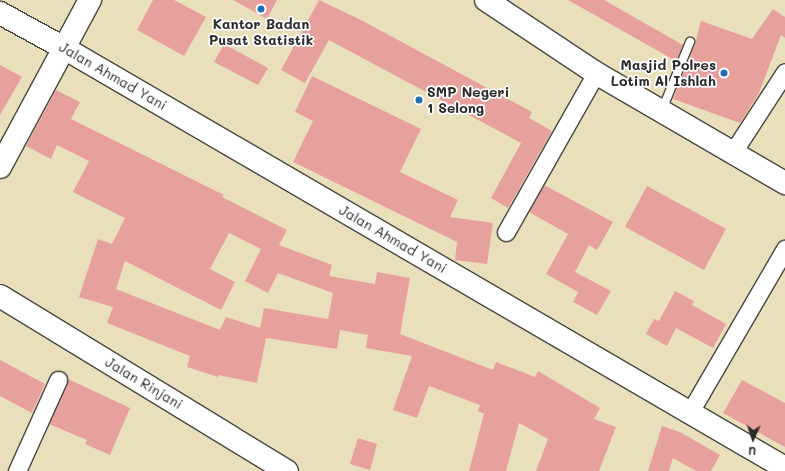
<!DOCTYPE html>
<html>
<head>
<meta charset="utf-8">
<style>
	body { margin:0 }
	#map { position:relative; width:785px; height:471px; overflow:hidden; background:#eadfbb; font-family:Mali,sans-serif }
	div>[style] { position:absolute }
	.building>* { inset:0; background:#e7a19d }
	.roads { filter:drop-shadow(1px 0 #484641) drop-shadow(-1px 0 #484641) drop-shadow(0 1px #484641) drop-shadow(0 -1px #484641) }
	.lane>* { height:8px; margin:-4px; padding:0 4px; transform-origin:4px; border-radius:4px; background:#fff }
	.street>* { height:17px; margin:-8.5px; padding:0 8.5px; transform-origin:8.5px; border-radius:8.5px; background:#fff }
	.secondary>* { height:22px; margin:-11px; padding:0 11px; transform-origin:11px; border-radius:11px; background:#fff }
	.primary>* { height:22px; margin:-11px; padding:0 11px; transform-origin:11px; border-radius:11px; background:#fff }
	.dots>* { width:11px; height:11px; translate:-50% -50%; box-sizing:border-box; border:2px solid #fff; border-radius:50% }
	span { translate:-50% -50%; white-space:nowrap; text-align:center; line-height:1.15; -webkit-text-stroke:3.5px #fff; paint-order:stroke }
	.poi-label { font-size:14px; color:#2b2b2b; font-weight:700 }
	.right { translate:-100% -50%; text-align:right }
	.left { translate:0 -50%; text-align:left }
	.street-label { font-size:14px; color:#2b2b2b }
	.north { position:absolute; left:733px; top:419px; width:40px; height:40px; -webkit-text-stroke:3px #fff; paint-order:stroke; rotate:183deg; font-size:11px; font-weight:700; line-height:16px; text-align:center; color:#2b2b2b }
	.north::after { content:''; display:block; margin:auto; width:14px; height:18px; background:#2b2b2b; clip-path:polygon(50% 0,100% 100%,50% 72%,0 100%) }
</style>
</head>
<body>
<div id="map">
	<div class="building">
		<i style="clip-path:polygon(153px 0,174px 0,206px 17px,184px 56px,137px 30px)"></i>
		<i style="clip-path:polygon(233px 0,277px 0,267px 19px)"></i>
		<i style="clip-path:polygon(319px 0,361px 20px,532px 112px,529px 118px,552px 131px,508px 208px,491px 198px,521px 143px,329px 40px,305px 83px,281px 70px)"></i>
		<i style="clip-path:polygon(568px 0,604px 0,683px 45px,676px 61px)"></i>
		<i style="clip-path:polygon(773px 9px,785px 17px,785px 38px,781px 35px,759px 93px,740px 123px,673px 99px,695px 44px,701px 21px,752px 39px)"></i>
		<i style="clip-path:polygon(224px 44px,268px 68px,258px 85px,214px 62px)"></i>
		<i style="clip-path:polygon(0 65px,22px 77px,0 115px)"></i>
		<i style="clip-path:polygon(312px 76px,421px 129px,400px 172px,458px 200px,450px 217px,493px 223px,487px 264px,455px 260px,457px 242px,293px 162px,313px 121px,295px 112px)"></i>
		<i style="clip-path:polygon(evenodd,56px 90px,80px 102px,71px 119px,224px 195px,222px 197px,287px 230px,279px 245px,332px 265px,329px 276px,375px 284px,377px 272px,410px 278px,400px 334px,493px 370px,496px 362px,535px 377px,538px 371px,600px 408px,594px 419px,616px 427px,599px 471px,536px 471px,548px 439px,519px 423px,506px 471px,469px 471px,484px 414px,478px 411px,480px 405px,429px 386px,417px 418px,393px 410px,412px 356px,366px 348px,368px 335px,340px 330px,337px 349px,266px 338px,257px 383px,218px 375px,218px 377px,187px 367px,190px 356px,107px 323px,113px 307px,79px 297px,98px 239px,112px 244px,125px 218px,73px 192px,89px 161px,57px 145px,51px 159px,26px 146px,56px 90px,229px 233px,261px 249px,245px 281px,268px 293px,278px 273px,333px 293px,328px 319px,264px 308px,260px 328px,226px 317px,220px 330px,116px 289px,125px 261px,221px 310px,235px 282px,210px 269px,229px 233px)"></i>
		<i style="clip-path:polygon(544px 185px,613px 222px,597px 250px,589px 245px,575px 272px,611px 291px,597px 315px,573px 302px,578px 292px,546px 274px,568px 234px,529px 212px)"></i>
		<i style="clip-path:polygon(647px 186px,726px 229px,704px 270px,625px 227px)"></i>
		<i style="clip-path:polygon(675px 291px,694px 301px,692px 305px,726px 324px,713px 348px,676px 328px,667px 346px,646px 334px,654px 319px,659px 321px)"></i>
		<i style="clip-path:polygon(0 360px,45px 384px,32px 413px,0 396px)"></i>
		<i style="clip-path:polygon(68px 379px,130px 408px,110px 455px,85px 444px,87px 440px,49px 424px)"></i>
		<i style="clip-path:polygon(742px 380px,785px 403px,785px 447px,723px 413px)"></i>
		<i style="clip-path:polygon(662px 426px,680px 432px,720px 455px,711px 471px,696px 471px,673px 458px,669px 471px,648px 471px)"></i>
		<i style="clip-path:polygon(358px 438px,377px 444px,370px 470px,350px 464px)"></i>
	</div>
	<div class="roads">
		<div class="lane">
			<i style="left:662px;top:110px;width:74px;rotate:-67.6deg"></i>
		</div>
		<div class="street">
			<i style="left:733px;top:152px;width:95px;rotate:-57deg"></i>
			<i style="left:506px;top:232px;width:183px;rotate:-60.5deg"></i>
			<i style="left:690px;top:412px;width:189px;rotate:-59.8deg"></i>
			<i style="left:17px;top:471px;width:100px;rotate:-65.7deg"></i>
		</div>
		<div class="secondary">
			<i style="left:0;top:13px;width:73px;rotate:28.7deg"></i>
			<i style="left:64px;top:48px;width:834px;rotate:30.22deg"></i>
			<i style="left:0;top:167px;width:190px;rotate:-61.7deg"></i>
			<i style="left:0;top:296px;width:336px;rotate:31.4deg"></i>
		</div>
		<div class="primary">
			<i style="left:486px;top:0;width:132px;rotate:33.6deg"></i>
			<i style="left:596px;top:73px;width:219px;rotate:30.2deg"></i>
		</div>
	</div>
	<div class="dots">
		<i style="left:261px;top:9px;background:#1f6fb2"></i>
		<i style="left:724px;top:73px;background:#1f6fb2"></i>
		<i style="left:419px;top:100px;background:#1f6fb2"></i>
	</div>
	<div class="poi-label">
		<span style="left:261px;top:32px">Kantor Badan<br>Pusat Statistik</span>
		<span class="right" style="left:716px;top:73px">Masjid Polres<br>Lotim Al Ishlah</span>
		<span class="left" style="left:427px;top:100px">SMP Negeri<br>1 Selong</span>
	</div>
	<div class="street-label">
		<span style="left:113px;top:76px;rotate:30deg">Jalan Ahmad Yani</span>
		<span style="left:393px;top:239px;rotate:30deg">Jalan Ahmad Yani</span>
		<span style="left:144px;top:383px;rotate:31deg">Jalan Rinjani</span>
	</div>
	<div class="north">U</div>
</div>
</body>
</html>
